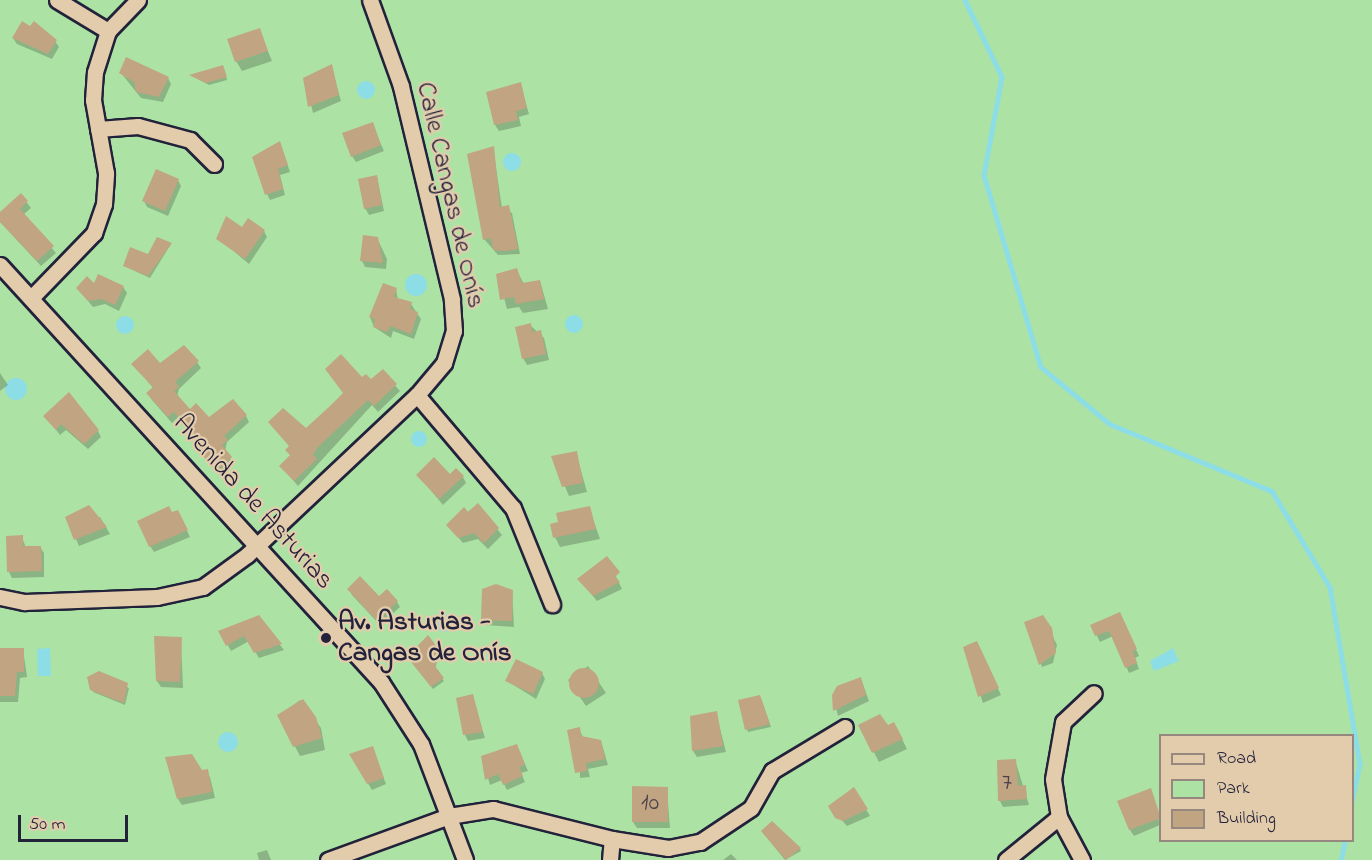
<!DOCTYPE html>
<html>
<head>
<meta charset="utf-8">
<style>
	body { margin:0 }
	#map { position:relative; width:1372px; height:860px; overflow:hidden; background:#e3ccac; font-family:"Indie Flower",sans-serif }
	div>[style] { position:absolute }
	.green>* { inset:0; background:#ade2a5 }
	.water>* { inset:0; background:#8cdde5 }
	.round { border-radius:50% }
	.shadow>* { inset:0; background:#0003 }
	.stream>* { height:4.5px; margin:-2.25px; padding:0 2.25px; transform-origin:2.25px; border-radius:2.25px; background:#8cdde5 }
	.building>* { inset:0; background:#c1a481 }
	.roads { filter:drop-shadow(2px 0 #22223b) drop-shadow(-2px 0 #22223b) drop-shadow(0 2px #22223b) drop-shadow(0 -2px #22223b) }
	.minor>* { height:15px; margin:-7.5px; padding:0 7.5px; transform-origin:7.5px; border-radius:7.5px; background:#e3ccac }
	.dots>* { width:16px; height:16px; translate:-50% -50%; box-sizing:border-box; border:3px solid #e3ccac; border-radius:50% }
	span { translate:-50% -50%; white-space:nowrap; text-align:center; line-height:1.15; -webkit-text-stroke:4.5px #e3ccac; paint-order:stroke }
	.number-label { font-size:24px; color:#4a424c }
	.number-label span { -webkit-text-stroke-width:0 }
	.street-label { font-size:27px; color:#22223b }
	.poi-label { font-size:27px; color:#22223b; font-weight:700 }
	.left { translate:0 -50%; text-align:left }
	.legend { position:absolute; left:1159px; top:734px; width:195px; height:108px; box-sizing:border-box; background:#e3ccac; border:2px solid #96887f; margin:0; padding:8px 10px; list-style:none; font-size:18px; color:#22223b }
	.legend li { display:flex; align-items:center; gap:12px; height:30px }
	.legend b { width:30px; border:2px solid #96887f }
	.scale { position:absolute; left:18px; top:815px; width:110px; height:27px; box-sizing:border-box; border:3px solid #22223b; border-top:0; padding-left:8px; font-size:18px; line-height:21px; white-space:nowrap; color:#22223b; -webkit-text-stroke:4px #e3ccac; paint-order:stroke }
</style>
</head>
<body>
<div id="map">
	<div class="green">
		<i style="clip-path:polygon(evenodd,0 0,1372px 0,1372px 860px,0 860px,0 0,1160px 736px,1352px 736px,1352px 840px,1160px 840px,1160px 736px)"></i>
	</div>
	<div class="water">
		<i class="round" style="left:357px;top:81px;width:18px;height:18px"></i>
		<i class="round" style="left:503px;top:153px;width:18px;height:18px"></i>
		<i class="round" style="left:405px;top:274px;width:22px;height:22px"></i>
		<i class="round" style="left:565px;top:315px;width:18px;height:18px"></i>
		<i class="round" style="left:116px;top:316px;width:18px;height:18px"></i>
		<i class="round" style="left:5px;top:378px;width:22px;height:22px"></i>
		<i class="round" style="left:411px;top:431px;width:16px;height:16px"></i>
		<i class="round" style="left:435px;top:614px;width:18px;height:18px"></i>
		<i style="clip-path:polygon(50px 648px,51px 676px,38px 676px,37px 649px)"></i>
		<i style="clip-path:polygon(1173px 648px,1179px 661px,1154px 671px,1150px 661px)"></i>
		<i class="round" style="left:218px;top:732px;width:20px;height:20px"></i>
	</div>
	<div class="shadow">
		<i style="clip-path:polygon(30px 28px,55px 41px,59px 47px,52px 59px,17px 44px,13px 38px)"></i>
		<i style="clip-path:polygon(259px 30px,272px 61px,242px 71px,236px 61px)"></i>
		<i style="clip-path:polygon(331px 66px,341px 101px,313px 113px,305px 79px)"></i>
		<i style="clip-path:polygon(224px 69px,227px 80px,209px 85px,192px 76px)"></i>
		<i style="clip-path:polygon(121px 73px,168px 78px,171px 84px,163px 102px,141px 98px)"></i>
		<i style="clip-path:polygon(520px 84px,529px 114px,519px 117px,521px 126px,499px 131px,495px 125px)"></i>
		<i style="clip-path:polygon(372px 124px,384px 151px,356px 162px,352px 156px)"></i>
		<i style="clip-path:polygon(493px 148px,502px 208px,512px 213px,520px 254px,498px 255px,484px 239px,469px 155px)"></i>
		<i style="clip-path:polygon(282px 149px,290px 172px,280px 175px,285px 195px,270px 200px,267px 194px)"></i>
		<i style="clip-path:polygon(377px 177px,384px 211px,369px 215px,365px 208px)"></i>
		<i style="clip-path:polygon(178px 180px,181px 186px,168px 216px,147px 207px,144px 201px)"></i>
		<i style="clip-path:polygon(21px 195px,31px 208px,23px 215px,56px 253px,41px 266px,0 222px,0 214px)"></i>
		<i style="clip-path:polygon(242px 229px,264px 231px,267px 237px,249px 264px,218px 238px)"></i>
		<i style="clip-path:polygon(377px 238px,387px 259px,386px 269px,365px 267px,362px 261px)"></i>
		<i style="clip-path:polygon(171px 244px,150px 278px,124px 266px,148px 256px)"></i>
		<i style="clip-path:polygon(516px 269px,524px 284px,540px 281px,548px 309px,523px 313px,519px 307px,507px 309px,498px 275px)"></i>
		<i style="clip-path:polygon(94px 285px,123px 287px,127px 293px,119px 311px,105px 304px,93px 307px,78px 289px)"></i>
		<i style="clip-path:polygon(396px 289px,398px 300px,411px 304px,421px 319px,414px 339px,393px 331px,391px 338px,374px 327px,370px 317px)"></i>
		<i style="clip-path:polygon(530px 325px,544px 338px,549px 360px,527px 365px,523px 358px)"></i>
		<i style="clip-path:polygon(197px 362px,201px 368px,179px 389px,177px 397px,189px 411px,208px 419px,246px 416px,249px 422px,227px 442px,225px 451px,234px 464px,220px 476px,197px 447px,202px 443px,178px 417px,172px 423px,152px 400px,148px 394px,154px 389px,133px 364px)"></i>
		<i style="clip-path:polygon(382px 371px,400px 391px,378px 412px,372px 405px,298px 486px,281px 466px,291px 457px,290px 447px,270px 423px,306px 430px,362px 380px,371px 381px)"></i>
		<i style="clip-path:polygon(0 373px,8px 385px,0 391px)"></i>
		<i style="clip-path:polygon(45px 416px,98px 431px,101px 437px,88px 449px,66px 430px,60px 435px)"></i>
		<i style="clip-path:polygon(576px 453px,587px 492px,569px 496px,553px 458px)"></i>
		<i style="clip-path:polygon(418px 475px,463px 477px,466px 483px,443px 505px)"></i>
		<i style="clip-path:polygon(478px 505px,502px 535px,488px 549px,478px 539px,463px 543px,448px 525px)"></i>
		<i style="clip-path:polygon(589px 508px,600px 539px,560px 547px,555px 537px,560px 523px)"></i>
		<i style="clip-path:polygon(172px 514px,181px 518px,190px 537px,154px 552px,150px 546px)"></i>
		<i style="clip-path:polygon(100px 517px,110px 534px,79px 546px,67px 518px)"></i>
		<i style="clip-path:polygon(22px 537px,26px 548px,40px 547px,44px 553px,44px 577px,12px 578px,9px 572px)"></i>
		<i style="clip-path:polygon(610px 564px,622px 589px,597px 601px,579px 579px)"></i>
		<i style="clip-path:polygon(512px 591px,514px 627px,486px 625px,482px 619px)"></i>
		<i style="clip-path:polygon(351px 594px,397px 602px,400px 607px,380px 625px)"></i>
		<i style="clip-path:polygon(258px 617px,284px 650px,259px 658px,249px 641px,231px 651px,220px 631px)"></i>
		<i style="clip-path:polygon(1043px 617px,1057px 645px,1053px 663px,1042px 667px,1026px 623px)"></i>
		<i style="clip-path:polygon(1123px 620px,1139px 656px,1135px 658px,1139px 669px,1129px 673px,1113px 636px,1100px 642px,1092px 626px)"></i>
		<i style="clip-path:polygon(181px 639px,183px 688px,161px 687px,157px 681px)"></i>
		<i style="clip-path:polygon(977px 643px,1001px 695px,983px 703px,965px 648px)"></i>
		<i style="clip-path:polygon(23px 649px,27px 677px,20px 678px,18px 702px,0 702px,0 650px)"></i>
		<i style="clip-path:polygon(440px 652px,435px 669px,444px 681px,433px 689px,411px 660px)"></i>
		<i style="clip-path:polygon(588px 666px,606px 693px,586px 706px,568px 680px)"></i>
		<i style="clip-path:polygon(99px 673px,129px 688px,125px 705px,93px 692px)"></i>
		<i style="clip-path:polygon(542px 673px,545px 679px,536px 699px,507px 681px)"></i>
		<i style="clip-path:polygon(861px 679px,869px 701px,838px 716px,833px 695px)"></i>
		<i style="clip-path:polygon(472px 696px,485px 738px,468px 741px,465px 735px)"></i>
		<i style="clip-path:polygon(761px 699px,771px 727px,748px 732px,747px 729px)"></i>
		<i style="clip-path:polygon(300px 700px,321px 728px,325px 750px,300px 756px,279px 716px)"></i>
		<i style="clip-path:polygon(716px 713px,726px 752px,697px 757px,693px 751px)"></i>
		<i style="clip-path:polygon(860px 726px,888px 727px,899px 733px,907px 749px,879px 762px)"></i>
		<i style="clip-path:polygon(579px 729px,583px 737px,601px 741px,608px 765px,588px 769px,590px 777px,580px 778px)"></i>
		<i style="clip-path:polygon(372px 748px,386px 784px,372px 790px,351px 755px)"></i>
		<i style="clip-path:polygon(520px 752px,528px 771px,521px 773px,525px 782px,507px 790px,502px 780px,490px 785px,482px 757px)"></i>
		<i style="clip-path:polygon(1015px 760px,1029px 805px,1003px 807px,1000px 801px)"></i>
		<i style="clip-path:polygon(196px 765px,210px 777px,215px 798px,182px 805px,178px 799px)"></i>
		<i style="clip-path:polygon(667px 789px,670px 828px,637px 828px,633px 822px)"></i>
		<i style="clip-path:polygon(854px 789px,870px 816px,847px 826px,830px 807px)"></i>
		<i style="clip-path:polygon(1151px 790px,1160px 825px,1134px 836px,1130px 830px)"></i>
		<i style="clip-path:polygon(764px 834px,800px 849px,801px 851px,785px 860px)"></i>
		<i style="clip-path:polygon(267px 850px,271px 860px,259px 860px,257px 853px)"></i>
		<i style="clip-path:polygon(731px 854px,737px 860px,723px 860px)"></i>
	</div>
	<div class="stream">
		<i style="left:965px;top:0;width:85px;rotate:64.3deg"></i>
		<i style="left:1002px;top:77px;width:100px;rotate:100.4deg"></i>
		<i style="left:984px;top:175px;width:200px;rotate:73.5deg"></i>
		<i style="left:1041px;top:367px;width:89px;rotate:39.6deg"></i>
		<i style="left:1110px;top:424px;width:175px;rotate:22.5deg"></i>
		<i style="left:1272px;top:491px;width:112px;rotate:58.9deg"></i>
		<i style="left:1330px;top:587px;width:180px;rotate:80.4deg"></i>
		<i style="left:1360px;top:764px;width:38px;rotate:102deg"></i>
		<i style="left:1341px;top:860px;width:20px;rotate:-79deg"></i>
	</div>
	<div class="building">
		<i style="clip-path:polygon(22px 21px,30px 26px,34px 21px,57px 40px,48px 54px,12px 38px)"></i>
		<i style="clip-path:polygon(260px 28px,268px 51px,235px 62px,227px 39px)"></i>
		<i style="clip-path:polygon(126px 57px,169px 77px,159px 97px,136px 92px,134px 82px,119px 73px)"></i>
		<i style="clip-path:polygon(332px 64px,339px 95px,308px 107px,303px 78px)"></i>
		<i style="clip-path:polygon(223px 65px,227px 77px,206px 83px,189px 75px)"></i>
		<i style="clip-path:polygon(521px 82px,527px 108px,516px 111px,518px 120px,494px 125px,486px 92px)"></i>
		<i style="clip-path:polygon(373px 122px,381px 145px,351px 157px,342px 133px)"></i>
		<i style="clip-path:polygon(280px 141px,288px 165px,278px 169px,283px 189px,265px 195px,252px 157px)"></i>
		<i style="clip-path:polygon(494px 146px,500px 207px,509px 205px,518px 249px,506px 251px,493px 250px,491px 238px,483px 240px,467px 154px)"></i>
		<i style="clip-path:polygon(156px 169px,179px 179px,165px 211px,142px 201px)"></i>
		<i style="clip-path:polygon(377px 175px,382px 205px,364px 209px,358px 179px)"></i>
		<i style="clip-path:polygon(21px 193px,28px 201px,20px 209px,54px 246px,37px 261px,0 222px,0 212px)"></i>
		<i style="clip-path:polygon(226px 216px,242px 227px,248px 218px,265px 230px,245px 259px,216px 239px)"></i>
		<i style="clip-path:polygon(363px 235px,378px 237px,383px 263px,360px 261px)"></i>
		<i style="clip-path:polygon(157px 237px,172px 243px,148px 276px,123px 266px,130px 247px,148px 254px)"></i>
		<i style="clip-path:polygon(517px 268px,522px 283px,540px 280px,544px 299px,516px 304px,514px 297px,500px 300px,496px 274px)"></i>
		<i style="clip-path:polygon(98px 274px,124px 286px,115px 305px,101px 299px,88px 301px,76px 288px,87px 276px,94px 283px)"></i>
		<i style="clip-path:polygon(383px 283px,397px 288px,394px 297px,412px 302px,410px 309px,418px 312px,411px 334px,390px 326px,387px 332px,373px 327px,375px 319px,369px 317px)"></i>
		<i style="clip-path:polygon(531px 323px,532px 332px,541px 330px,546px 354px,522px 359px,515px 327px)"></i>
		<i style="clip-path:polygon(184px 345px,199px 361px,175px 382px,179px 387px,174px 391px,190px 409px,196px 403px,209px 417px,233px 399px,247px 415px,224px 436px,228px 440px,222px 445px,232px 457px,216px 471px,195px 447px,201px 441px,174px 412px,168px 417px,146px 393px,153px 387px,131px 364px,148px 349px,160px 363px)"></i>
		<i style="clip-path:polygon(341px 354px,362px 377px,366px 374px,371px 379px,383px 369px,397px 384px,374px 406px,368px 400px,318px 447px,313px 455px,317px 459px,294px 481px,279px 466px,290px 455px,285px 450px,289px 446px,268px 422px,283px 408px,306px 428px,330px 406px,343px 393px,325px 369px)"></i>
		<i style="clip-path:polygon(69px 392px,99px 430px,84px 444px,61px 424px,56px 430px,43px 416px)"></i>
		<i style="clip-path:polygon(577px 451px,583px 483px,562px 487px,551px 456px)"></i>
		<i style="clip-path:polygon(434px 457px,450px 474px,456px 468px,464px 476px,439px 499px,416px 475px)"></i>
		<i style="clip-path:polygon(478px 503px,499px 528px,484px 543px,474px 533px,458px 538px,446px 525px,464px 507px,468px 512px)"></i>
		<i style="clip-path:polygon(89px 505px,107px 527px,74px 540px,65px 517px)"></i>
		<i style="clip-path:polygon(169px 506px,172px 512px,178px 510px,188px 530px,149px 547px,137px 521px)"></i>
		<i style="clip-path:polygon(590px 506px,596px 529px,553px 538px,550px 524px,558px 522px,556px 513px)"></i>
		<i style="clip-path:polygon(23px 535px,23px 546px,41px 546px,42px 571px,7px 572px,6px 536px)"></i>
		<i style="clip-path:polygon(607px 556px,620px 572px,615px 577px,620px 582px,593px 596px,577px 579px)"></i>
		<i style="clip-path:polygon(360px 576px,379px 596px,387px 589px,398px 601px,377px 621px,347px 589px)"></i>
		<i style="clip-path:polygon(496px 584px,513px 590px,512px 621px,481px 620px,482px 589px)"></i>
		<i style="clip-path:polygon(1120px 612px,1137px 649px,1133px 651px,1137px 663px,1125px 668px,1109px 631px,1095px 636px,1090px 625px)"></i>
		<i style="clip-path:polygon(259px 615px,282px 644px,254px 653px,244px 636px,226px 646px,218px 631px)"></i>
		<i style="clip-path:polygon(1043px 615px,1052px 628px,1056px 653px,1039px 665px,1024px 622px)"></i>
		<i style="clip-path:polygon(428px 635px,441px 652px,435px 666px,444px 678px,431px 687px,407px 657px)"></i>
		<i style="clip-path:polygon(154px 636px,182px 637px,180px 682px,156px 681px)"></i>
		<i style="clip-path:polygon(977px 641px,999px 688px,978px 697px,963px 647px)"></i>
		<i style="clip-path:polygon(0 648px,24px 648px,24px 672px,17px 672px,15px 696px,0 696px)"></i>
		<i style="clip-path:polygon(516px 659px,543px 672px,533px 694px,505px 681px)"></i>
		<i class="round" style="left:569px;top:668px;width:30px;height:30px"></i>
		<i style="clip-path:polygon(99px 671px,128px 683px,124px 703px,90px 690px,87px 677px)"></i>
		<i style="clip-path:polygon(861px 677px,866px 695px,833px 711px,832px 695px,837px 686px)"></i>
		<i style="clip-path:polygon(473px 694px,483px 732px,463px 735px,456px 698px)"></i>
		<i style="clip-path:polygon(760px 695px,770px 724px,745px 730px,738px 700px)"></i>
		<i style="clip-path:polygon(303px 699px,316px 717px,322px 738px,293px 747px,277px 715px)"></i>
		<i style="clip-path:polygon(717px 711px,723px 746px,692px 751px,690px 716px)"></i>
		<i style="clip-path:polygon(880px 714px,888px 725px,894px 722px,903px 739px,872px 753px,858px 725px)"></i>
		<i style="clip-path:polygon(580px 727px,581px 736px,601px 740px,605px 759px,586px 763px,587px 771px,575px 773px,567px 730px)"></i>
		<i style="clip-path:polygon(517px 744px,525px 765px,519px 767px,523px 776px,503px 785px,498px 774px,485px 780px,481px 756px)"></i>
		<i style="clip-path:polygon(373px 746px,384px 778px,367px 784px,349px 754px)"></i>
		<i style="clip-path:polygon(192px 754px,202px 770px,208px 769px,212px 792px,177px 799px,165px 757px)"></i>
		<i style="clip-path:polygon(1016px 759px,1018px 786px,1026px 785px,1027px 799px,998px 801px,997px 760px)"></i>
		<i style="clip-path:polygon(632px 786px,668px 787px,668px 822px,632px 822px)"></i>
		<i style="clip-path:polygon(854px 787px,868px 809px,843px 821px,835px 818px,828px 806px)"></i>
		<i style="clip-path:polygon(1151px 788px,1161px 818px,1129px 830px,1117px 801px)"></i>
		<i style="clip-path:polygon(772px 821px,801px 848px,786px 860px,761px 831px)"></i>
	</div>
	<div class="roads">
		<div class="minor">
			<i style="left:57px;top:0;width:60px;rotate:31.3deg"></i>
			<i style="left:98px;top:129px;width:40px;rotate:-4.3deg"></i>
			<i style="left:138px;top:126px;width:54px;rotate:15.1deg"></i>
			<i style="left:190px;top:140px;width:34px;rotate:45deg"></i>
			<i style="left:0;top:265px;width:565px;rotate:47.58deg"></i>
			<i style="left:381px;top:682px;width:74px;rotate:57.2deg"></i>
			<i style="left:421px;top:744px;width:124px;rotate:69.2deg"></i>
			<i style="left:31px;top:298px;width:91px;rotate:-45.9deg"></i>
			<i style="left:94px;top:233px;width:31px;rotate:-71deg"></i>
			<i style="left:104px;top:204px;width:31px;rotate:-86deg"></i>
			<i style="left:106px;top:173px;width:74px;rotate:-100.1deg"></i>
			<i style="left:93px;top:100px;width:28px;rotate:-86deg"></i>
			<i style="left:95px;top:72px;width:43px;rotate:-72.4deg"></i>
			<i style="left:108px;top:31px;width:43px;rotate:-45.9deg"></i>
			<i style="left:417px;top:395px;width:148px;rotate:49.7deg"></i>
			<i style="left:513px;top:508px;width:104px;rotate:67.9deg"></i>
			<i style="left:0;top:597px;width:25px;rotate:12deg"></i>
			<i style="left:24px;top:602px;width:133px;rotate:-2.2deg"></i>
			<i style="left:157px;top:597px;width:47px;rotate:-12.3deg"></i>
			<i style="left:203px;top:587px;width:54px;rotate:-36deg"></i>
			<i style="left:247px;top:555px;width:233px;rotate:-43.3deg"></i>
			<i style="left:417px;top:395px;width:42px;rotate:-49.8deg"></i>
			<i style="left:444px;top:363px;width:34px;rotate:-73deg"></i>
			<i style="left:454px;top:331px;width:32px;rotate:-94deg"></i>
			<i style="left:452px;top:299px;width:219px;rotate:-103.5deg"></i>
			<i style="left:401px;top:86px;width:91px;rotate:-109.8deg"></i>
			<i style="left:328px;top:860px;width:129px;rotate:-20deg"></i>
			<i style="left:449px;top:816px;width:45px;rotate:-9deg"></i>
			<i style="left:493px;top:809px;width:123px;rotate:14.1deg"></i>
			<i style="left:612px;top:839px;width:57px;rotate:9.1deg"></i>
			<i style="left:668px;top:848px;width:33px;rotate:-11deg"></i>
			<i style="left:700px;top:842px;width:61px;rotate:-33.7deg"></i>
			<i style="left:751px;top:808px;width:43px;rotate:-60.4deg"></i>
			<i style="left:772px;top:771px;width:85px;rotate:-31.1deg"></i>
			<i style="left:610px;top:860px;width:21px;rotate:-85deg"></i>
			<i style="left:1006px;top:860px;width:68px;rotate:-39.1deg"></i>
			<i style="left:1082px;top:860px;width:49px;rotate:-118.1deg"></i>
			<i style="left:1059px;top:817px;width:38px;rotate:-99deg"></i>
			<i style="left:1053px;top:779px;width:58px;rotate:-80deg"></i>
			<i style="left:1063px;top:722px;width:42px;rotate:-43.1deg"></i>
		</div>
	</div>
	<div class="dots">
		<i style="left:326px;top:638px;background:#22223b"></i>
	</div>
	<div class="number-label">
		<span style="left:1007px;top:784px">7</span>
		<span style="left:650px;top:804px">10</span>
	</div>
	<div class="street-label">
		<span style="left:450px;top:195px;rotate:77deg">Calle Cangas de Onís</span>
		<span style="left:253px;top:502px;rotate:48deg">Avenida de Asturias</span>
	</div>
	<div class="poi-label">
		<span class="left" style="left:338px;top:638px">Av. Asturias -<br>Cangas de Onís</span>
	</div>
	<ul class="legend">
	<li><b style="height:8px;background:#e3ccac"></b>Road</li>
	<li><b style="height:16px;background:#ade2a5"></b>Park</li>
	<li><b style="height:16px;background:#c1a481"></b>Building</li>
	</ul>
	<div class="scale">50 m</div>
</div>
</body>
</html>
